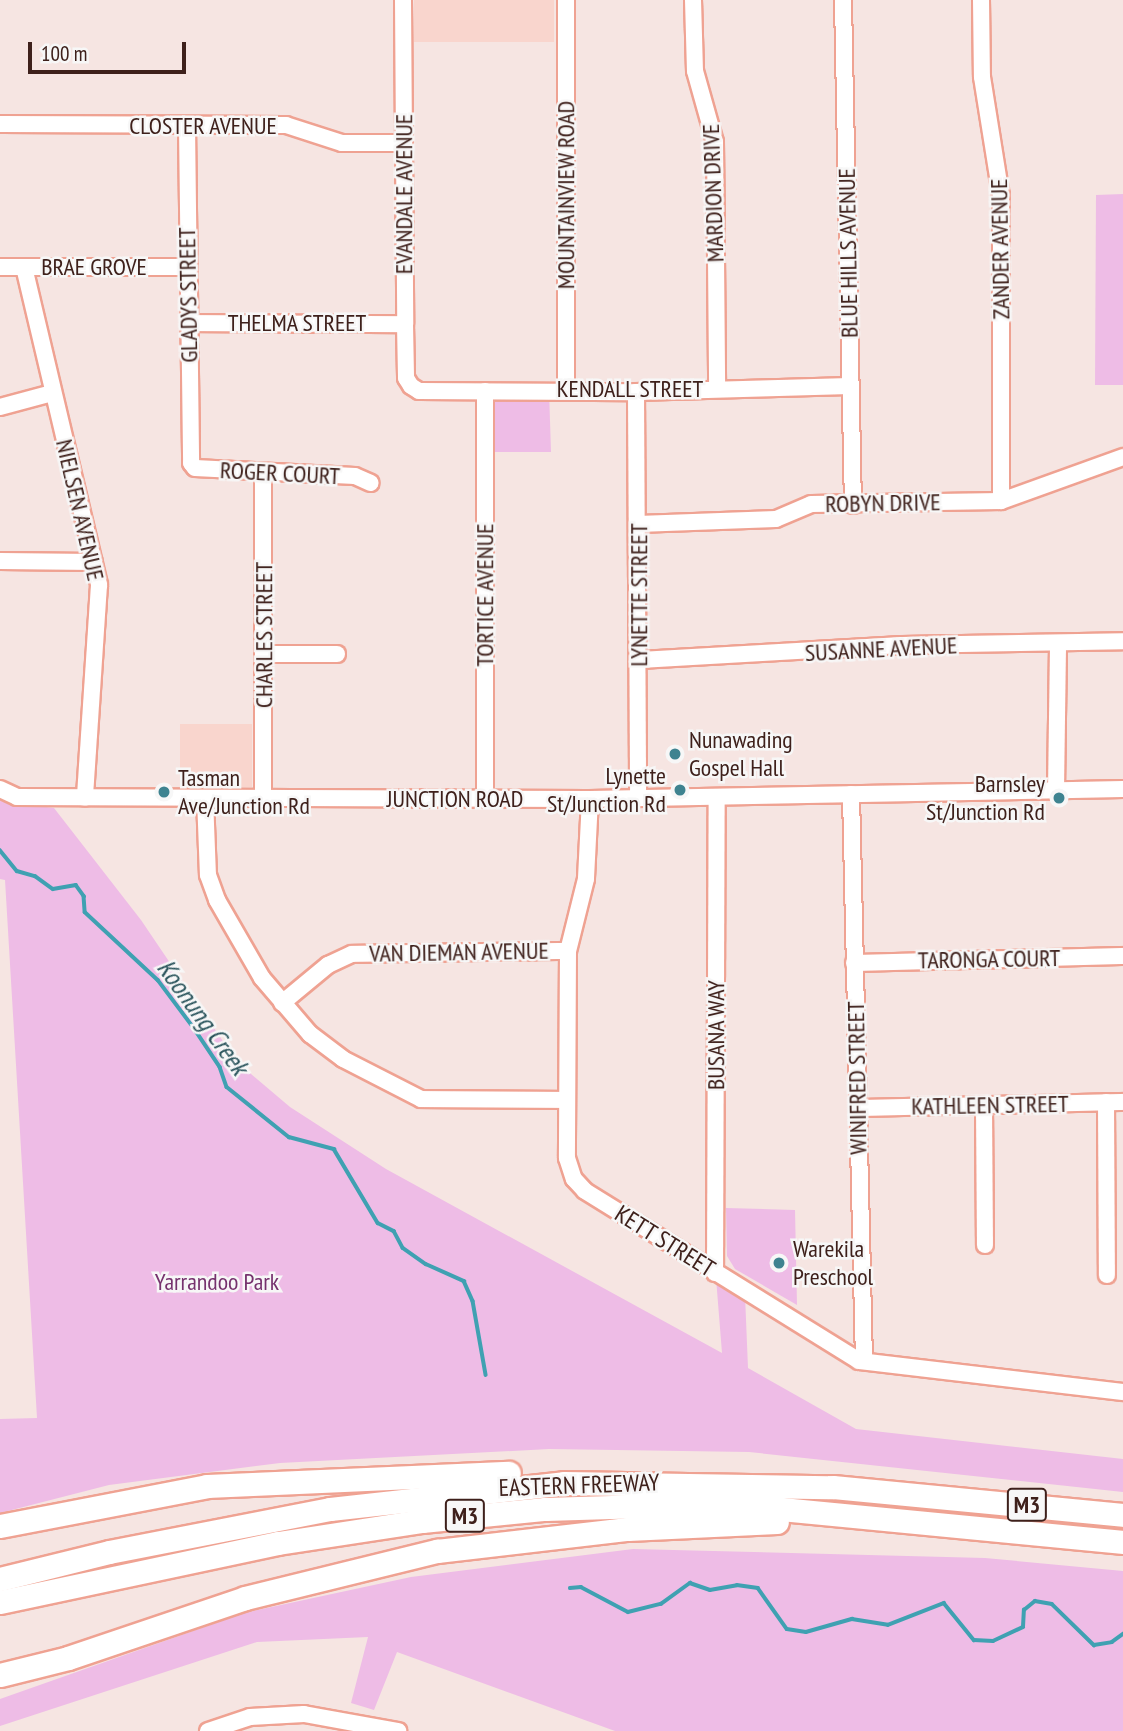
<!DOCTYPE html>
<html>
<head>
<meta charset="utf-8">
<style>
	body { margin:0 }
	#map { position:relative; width:1123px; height:1731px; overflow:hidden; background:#f6e5e2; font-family:"PT Sans Narrow",sans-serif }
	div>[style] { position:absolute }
	.built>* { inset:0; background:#f9d5cd }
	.green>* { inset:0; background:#eebce6 }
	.stream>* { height:3.5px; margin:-1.75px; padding:0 1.75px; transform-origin:1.75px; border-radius:1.75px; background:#3fa1b2 }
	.roads { filter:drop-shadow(2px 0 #efa292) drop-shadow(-2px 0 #efa292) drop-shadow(0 2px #efa292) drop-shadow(0 -2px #efa292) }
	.minor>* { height:16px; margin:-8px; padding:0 8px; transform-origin:8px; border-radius:8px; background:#fff }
	.highway>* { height:23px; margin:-11.5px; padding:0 11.5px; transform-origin:11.5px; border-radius:11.5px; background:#fff }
	.dots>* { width:19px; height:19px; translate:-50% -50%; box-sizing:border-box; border:4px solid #f7f7f7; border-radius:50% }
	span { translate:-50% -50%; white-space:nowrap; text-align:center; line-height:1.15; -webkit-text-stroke:5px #f7f7f7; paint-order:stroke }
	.shield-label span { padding:2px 5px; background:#f7f7f7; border:2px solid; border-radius:5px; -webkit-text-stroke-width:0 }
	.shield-label { font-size:23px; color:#3e201b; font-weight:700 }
	.street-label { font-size:24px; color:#3e201b }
	.poi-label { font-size:24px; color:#3e201b }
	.left { translate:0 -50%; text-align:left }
	.right { translate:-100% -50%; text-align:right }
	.park-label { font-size:24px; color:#76326e }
	.water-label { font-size:26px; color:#29535b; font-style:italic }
	.scale { position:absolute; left:28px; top:42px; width:158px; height:32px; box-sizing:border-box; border:4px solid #3e201b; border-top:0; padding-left:9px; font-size:21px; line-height:24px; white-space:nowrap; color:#3e201b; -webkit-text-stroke:5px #f7f7f7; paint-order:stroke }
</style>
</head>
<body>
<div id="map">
	<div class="built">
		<i style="clip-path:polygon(414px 0,554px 0,554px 42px,414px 42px)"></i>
		<i style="clip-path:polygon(180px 724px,252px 724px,252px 787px,180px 787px)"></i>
	</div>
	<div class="green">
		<i style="clip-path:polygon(1123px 194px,1123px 385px,1095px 385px,1096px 195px)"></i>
		<i style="clip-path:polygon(549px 390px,551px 452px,485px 452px,485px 391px)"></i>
		<i style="clip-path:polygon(0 801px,54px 808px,141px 920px,237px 1062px,290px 1107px,386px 1169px,722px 1353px,716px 1278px,745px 1295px,748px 1368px,856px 1429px,1123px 1459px,1123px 1492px,749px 1452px,549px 1449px,280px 1463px,109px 1485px,0 1513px,0 1419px,37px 1418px,5px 880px,0 879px)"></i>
		<i style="clip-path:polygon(726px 1208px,795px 1210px,797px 1305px,735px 1269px,727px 1256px)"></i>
		<i style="clip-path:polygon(633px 1549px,985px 1558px,1123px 1571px,1123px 1731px,615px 1731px,397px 1652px,374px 1710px,351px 1703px,368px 1637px,257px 1642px,0 1726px,0 1699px,244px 1613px,411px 1577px)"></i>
	</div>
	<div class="stream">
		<i style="left:0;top:850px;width:27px;rotate:51deg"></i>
		<i style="left:17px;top:871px;width:19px;rotate:16deg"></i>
		<i style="left:35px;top:876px;width:22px;rotate:36deg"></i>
		<i style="left:53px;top:889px;width:23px;rotate:-10deg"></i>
		<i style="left:76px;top:885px;width:14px;rotate:54deg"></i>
		<i style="left:84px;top:896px;width:16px;rotate:86deg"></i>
		<i style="left:85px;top:912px;width:100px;rotate:43deg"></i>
		<i style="left:158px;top:980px;width:60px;rotate:53.1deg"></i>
		<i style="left:194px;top:1028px;width:47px;rotate:56.3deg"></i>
		<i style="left:220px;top:1067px;width:21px;rotate:71deg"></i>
		<i style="left:227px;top:1087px;width:80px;rotate:38.9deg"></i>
		<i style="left:289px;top:1137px;width:47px;rotate:14.9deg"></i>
		<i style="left:334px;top:1149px;width:86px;rotate:59.3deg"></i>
		<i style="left:378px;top:1223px;width:18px;rotate:27deg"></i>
		<i style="left:394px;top:1231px;width:19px;rotate:62deg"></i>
		<i style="left:403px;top:1248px;width:28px;rotate:35deg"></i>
		<i style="left:426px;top:1264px;width:42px;rotate:24.1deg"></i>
		<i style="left:464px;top:1281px;width:22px;rotate:66deg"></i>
		<i style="left:473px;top:1301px;width:75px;rotate:80deg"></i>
		<i style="left:570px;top:1588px;width:11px;rotate:-5deg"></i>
		<i style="left:581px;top:1587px;width:53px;rotate:28deg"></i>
		<i style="left:628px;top:1612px;width:34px;rotate:-14deg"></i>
		<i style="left:661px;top:1604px;width:36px;rotate:-36deg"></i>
		<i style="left:690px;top:1583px;width:21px;rotate:19deg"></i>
		<i style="left:710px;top:1590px;width:27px;rotate:-10deg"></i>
		<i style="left:737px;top:1585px;width:21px;rotate:8deg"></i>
		<i style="left:758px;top:1588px;width:50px;rotate:54.7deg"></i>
		<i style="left:787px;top:1629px;width:19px;rotate:9deg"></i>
		<i style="left:806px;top:1632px;width:48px;rotate:-15.8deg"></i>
		<i style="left:852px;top:1619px;width:36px;rotate:9deg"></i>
		<i style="left:888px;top:1625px;width:60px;rotate:-21.4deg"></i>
		<i style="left:944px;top:1603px;width:48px;rotate:51deg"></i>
		<i style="left:974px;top:1640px;width:19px;rotate:3deg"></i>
		<i style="left:993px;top:1641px;width:33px;rotate:-25deg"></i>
		<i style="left:1023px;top:1627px;width:17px;rotate:-87deg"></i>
		<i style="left:1024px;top:1610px;width:14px;rotate:-39deg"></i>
		<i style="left:1035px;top:1601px;width:17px;rotate:10deg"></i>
		<i style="left:1052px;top:1604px;width:59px;rotate:44.3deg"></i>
		<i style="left:1094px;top:1645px;width:18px;rotate:-9deg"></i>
		<i style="left:1112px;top:1642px;width:14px;rotate:-36deg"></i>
	</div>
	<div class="roads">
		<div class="minor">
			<i style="left:403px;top:0;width:324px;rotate:89.6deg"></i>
			<i style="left:405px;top:324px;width:54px;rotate:88.9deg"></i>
			<i style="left:406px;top:378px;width:9px;rotate:58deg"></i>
			<i style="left:411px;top:386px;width:9px;rotate:32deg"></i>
			<i style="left:419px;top:391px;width:217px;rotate:0.3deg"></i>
			<i style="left:636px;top:392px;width:214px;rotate:-1.6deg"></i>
			<i style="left:566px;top:0;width:389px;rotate:90deg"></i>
			<i style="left:693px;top:0;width:71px;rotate:88.4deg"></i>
			<i style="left:695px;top:71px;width:74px;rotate:74.3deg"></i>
			<i style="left:715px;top:142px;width:247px;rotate:89.5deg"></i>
			<i style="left:843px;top:0;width:505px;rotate:88.87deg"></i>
			<i style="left:981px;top:0;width:77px;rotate:89.3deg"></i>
			<i style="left:982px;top:77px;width:121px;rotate:80.9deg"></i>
			<i style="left:1001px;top:196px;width:305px;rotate:90deg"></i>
			<i style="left:0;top:124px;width:286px;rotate:0.2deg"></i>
			<i style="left:286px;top:125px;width:59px;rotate:17.8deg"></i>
			<i style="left:342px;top:143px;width:62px"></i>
			<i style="left:187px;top:126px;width:337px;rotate:89.3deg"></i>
			<i style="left:191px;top:463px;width:6px;rotate:51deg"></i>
			<i style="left:195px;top:468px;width:160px;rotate:2.9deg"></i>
			<i style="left:355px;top:476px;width:17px;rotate:24deg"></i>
			<i style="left:0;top:267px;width:187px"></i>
			<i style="left:24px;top:267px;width:327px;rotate:76.7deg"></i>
			<i style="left:99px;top:585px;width:213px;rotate:93.8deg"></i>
			<i style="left:189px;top:323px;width:216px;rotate:0.3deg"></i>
			<i style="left:485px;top:391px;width:408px;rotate:90deg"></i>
			<i style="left:636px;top:392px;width:406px;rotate:89.7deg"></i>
			<i style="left:0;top:407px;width:54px;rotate:-15.1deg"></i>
			<i style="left:263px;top:472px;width:326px;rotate:90deg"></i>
			<i style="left:638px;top:524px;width:138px;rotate:-2.1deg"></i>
			<i style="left:776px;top:519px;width:38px;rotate:-23deg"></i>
			<i style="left:811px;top:504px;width:190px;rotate:-0.9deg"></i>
			<i style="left:1001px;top:501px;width:130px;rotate:-19.8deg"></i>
			<i style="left:0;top:561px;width:94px;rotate:0.6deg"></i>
			<i style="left:264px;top:654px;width:73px"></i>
			<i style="left:640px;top:660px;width:262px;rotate:-3.3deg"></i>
			<i style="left:902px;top:645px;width:221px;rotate:-1deg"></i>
			<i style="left:0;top:789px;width:19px;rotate:25deg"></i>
			<i style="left:17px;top:797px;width:573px;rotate:0.2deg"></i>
			<i style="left:590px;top:799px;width:533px;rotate:-1.07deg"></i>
			<i style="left:1056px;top:790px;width:147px;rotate:-89.2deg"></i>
			<i style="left:851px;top:794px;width:567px;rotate:88.69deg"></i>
			<i style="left:205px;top:798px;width:77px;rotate:87.8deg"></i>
			<i style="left:208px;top:875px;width:27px;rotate:70deg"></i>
			<i style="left:217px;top:900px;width:90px;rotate:60deg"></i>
			<i style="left:262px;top:978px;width:74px;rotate:49.4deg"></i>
			<i style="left:310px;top:1034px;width:41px;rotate:37.1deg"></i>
			<i style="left:343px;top:1059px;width:88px;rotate:27.1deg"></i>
			<i style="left:421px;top:1099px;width:146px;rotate:0.4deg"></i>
			<i style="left:590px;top:799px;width:80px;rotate:92.9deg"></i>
			<i style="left:586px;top:879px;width:74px;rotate:104deg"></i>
			<i style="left:568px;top:951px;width:207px;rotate:90.3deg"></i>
			<i style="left:567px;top:1158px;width:22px;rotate:72deg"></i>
			<i style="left:574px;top:1179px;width:16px;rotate:47deg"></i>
			<i style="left:585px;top:1191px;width:322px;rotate:31.8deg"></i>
			<i style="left:859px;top:1361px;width:266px;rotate:6.7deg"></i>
			<i style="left:854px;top:963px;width:269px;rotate:-1.5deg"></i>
			<i style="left:282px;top:1003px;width:60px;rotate:-39.6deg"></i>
			<i style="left:328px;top:965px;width:26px;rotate:-25deg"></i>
			<i style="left:352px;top:954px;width:216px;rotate:-0.8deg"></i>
			<i style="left:1106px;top:1102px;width:173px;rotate:89.7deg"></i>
			<i style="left:984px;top:1105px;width:140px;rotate:89.6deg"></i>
			<i style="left:858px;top:1108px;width:265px;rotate:-1.3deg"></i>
			<i style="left:715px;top:1273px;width:476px;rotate:-89.8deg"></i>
			<i style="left:208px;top:1731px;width:44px;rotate:-18.4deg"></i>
			<i style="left:250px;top:1717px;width:54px;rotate:-3.2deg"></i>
			<i style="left:304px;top:1714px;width:96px;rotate:10.3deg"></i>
		</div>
		<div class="highway">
			<i style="left:0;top:1526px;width:211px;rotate:-10.9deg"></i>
			<i style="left:207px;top:1486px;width:302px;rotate:-2.5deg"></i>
			<i style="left:0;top:1579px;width:112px;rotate:-13.9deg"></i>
			<i style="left:109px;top:1552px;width:225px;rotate:-11deg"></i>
			<i style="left:330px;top:1509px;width:235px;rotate:-6.3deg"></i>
			<i style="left:564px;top:1483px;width:269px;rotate:0.9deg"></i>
			<i style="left:833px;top:1487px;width:291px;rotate:5.5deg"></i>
			<i style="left:0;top:1602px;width:284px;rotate:-12deg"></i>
			<i style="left:278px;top:1543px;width:146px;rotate:-8.7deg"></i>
			<i style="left:422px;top:1521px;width:124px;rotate:-5.6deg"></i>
			<i style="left:545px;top:1509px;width:133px;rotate:-1.7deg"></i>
			<i style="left:678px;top:1505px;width:103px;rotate:2.2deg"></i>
			<i style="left:781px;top:1509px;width:344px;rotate:5.5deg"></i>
			<i style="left:0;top:1675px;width:70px;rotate:-14deg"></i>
			<i style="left:68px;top:1658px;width:187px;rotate:-18.7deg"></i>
			<i style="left:245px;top:1598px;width:198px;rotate:-13.8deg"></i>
			<i style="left:437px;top:1551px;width:192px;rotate:-6.6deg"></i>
			<i style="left:628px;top:1529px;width:149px;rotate:-2.7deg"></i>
		</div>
	</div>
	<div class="dots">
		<i style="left:675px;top:754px;background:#3e8390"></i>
		<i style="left:680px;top:790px;background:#3e8390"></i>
		<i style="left:164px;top:792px;background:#3e8390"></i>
		<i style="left:1059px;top:798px;background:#3e8390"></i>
		<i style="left:779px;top:1263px;background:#3e8390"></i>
	</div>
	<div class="shield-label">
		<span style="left:1027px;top:1505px">M3</span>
		<span style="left:465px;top:1516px">M3</span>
	</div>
	<div class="street-label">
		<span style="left:203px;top:126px">CLOSTER AVENUE</span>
		<span style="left:713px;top:193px;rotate:-92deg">MARDION DRIVE</span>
		<span style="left:404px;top:194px;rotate:-90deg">EVANDALE AVENUE</span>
		<span style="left:566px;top:195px;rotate:-90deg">MOUNTAINVIEW ROAD</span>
		<span style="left:1000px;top:249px;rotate:-91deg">ZANDER AVENUE</span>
		<span style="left:848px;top:253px;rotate:-91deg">BLUE HILLS AVENUE</span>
		<span style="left:94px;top:267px">BRAE GROVE</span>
		<span style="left:188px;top:295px;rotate:-91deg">GLADYS STREET</span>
		<span style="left:297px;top:323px">THELMA STREET</span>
		<span style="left:630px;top:389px">KENDALL STREET</span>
		<span style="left:280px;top:473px;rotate:3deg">ROGER COURT</span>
		<span style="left:883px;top:503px;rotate:-1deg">ROBYN DRIVE</span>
		<span style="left:80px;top:510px;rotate:77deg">NIELSEN AVENUE</span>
		<span style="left:485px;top:595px;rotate:-90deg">TORTICE AVENUE</span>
		<span style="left:639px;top:595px;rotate:-90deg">LYNETTE STREET</span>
		<span style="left:264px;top:635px;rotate:-90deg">CHARLES STREET</span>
		<span style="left:881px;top:649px;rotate:-3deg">SUSANNE AVENUE</span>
		<span style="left:455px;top:799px">JUNCTION ROAD</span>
		<span style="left:459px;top:952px;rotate:-1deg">VAN DIEMAN AVENUE</span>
		<span style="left:989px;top:959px;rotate:-1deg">TARONGA COURT</span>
		<span style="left:716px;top:1035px;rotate:-90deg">BUSANA WAY</span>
		<span style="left:857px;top:1078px;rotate:-91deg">WINIFRED STREET</span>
		<span style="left:990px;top:1105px;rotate:-1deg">KATHLEEN STREET</span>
		<span style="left:665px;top:1241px;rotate:32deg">KETT STREET</span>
		<span style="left:579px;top:1485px;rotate:-2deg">EASTERN FREEWAY</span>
	</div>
	<div class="poi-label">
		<span class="left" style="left:689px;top:754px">Nunawading<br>Gospel Hall</span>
		<span class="right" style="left:666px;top:790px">Lynette<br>St/Junction Rd</span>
		<span class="left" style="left:178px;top:792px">Tasman<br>Ave/Junction Rd</span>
		<span class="right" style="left:1045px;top:798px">Barnsley<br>St/Junction Rd</span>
		<span class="left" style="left:793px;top:1263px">Warekila<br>Preschool</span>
	</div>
	<div class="park-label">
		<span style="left:217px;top:1282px">Yarrandoo Park</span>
	</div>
	<div class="water-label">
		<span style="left:203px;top:1017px;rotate:54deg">Koonung Creek</span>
	</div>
	<div class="scale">100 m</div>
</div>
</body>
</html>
